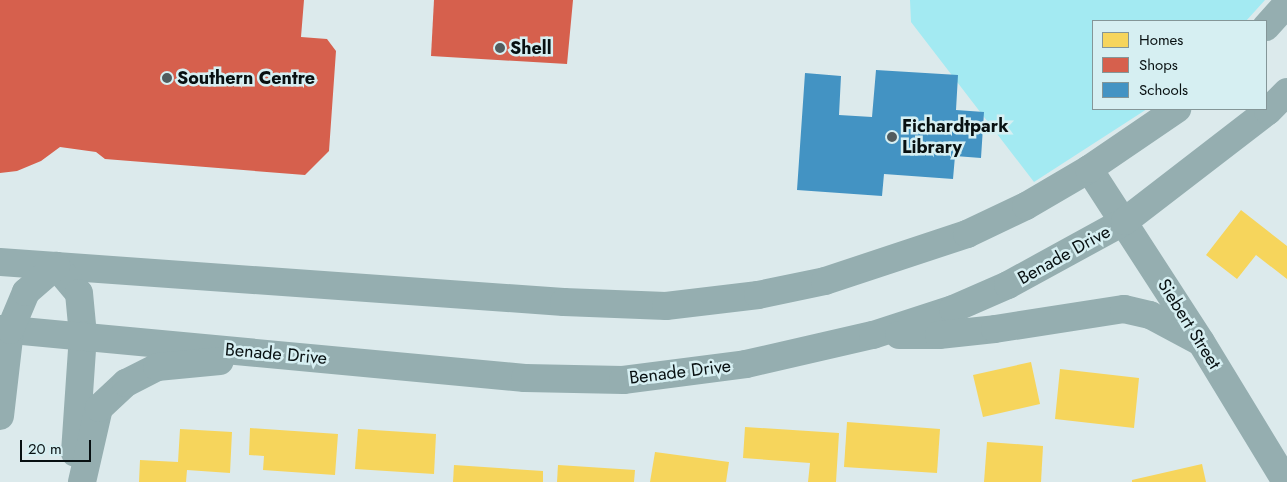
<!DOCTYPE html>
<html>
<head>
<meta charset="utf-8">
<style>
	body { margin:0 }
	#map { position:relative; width:1287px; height:482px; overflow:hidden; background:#dceaec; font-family:Jost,sans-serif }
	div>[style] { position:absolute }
	.green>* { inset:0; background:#a3eaf2 }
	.homes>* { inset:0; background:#f6d55c }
	.shops>* { inset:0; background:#d6604d }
	.schools>* { inset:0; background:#4393c3 }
	.minor>* { height:28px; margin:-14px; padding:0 14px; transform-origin:14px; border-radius:14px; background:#95aeb0 }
	.dots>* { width:14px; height:14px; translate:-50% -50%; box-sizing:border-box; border:2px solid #d6eff2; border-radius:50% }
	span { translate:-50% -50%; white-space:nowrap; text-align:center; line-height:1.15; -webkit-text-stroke:5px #d6eff2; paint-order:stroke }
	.poi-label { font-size:18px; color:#081011; font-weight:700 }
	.left { translate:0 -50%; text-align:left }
	.street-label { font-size:18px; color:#081011 }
	.legend { position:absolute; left:1092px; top:20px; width:175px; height:90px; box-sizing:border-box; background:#d6eff2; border:1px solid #849698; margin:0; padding:6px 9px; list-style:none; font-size:15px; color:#081011 }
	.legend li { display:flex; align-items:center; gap:10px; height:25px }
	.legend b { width:25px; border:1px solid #849698 }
	.scale { position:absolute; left:20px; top:440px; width:71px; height:22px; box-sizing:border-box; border:2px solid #081011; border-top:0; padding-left:6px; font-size:15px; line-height:18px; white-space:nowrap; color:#081011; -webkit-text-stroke:4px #d6eff2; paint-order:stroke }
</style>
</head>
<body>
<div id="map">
	<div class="green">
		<i style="clip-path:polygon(910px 0,1265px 0,1246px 21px,1093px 21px,1093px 109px,1147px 109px,1034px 182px,911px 22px)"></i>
	</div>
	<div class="homes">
		<i style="clip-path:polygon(1241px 210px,1287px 246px,1287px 279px,1256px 255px,1237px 279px,1206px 255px)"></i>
		<i style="clip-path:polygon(1031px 362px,1040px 404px,983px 417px,973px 375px)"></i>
		<i style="clip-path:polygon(1060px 369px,1139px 378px,1134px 428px,1055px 419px)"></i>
		<i style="clip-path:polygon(847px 422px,940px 429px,937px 473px,844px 467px)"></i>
		<i style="clip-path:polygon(745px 427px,839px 433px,836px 482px,808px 482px,810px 463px,743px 458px)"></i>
		<i style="clip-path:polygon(250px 428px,338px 434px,335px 475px,263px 470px,264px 456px,249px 455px)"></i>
		<i style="clip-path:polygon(180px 429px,232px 432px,230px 473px,187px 470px,186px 482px,139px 482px,140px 460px,178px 462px)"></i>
		<i style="clip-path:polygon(358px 429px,436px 434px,434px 474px,355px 469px)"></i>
		<i style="clip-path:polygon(987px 442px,1043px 446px,1041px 482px,984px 482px)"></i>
		<i style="clip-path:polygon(655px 452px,729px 462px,726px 482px,650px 482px)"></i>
		<i style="clip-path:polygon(1202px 464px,1206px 482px,1132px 482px,1132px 480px)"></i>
		<i style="clip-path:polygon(454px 465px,543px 471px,543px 482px,453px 482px)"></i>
		<i style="clip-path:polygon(558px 465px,635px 470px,634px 482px,557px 482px)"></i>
	</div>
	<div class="shops">
		<i style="clip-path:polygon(0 0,304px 0,301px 37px,327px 39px,336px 51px,329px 151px,305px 175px,105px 159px,96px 152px,60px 147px,41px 161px,17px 171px,0 173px)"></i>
		<i style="clip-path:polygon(434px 0,573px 0,567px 64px,431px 56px)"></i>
	</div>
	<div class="schools">
		<i style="clip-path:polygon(876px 70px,958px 75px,956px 110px,984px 112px,981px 158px,955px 156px,953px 179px,884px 174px,882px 196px,797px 190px,805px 73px,841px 76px,839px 115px,872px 117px)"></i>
	</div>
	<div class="minor">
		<i style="left:1266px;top:27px;width:31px;rotate:-48deg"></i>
		<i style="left:1089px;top:169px;width:206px;rotate:57.1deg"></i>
		<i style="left:1201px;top:342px;width:164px;rotate:58.7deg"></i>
		<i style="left:0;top:262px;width:565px;rotate:4.06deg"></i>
		<i style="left:564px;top:302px;width:102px;rotate:2.2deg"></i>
		<i style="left:666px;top:306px;width:93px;rotate:-6.8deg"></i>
		<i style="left:758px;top:295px;width:68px;rotate:-11.8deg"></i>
		<i style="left:825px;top:281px;width:150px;rotate:-18.3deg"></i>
		<i style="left:967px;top:234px;width:65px;rotate:-25.4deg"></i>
		<i style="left:1026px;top:206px;width:73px;rotate:-30.4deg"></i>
		<i style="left:1089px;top:169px;width:107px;rotate:-34.3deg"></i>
		<i style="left:56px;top:266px;width:35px;rotate:50deg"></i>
		<i style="left:79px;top:293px;width:42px;rotate:84.6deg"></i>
		<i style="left:83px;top:335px;width:118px;rotate:93.9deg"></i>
		<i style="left:0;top:329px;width:527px;rotate:5.33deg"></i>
		<i style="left:525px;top:378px;width:98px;rotate:1.2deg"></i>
		<i style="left:623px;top:380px;width:124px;rotate:-7.4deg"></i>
		<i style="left:746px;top:364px;width:130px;rotate:-12.9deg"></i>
		<i style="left:873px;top:335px;width:84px;rotate:-18deg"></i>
		<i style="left:953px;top:309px;width:60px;rotate:-23.6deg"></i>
		<i style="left:1008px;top:285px;width:133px;rotate:-28.7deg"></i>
		<i style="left:1125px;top:221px;width:180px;rotate:-37.6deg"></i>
		<i style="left:1268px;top:111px;width:27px;rotate:-45deg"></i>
		<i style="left:899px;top:335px;width:40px"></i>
		<i style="left:939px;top:335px;width:56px;rotate:-6.1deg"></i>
		<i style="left:995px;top:329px;width:131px;rotate:-8.8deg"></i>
		<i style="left:1124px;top:309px;width:27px;rotate:13deg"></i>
		<i style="left:1150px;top:315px;width:55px;rotate:28deg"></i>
		<i style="left:0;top:416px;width:87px;rotate:-83.4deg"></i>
		<i style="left:10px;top:330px;width:41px;rotate:-67.2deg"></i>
		<i style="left:26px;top:292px;width:40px;rotate:-41deg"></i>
		<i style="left:82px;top:482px;width:76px;rotate:-77.1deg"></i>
		<i style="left:99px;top:408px;width:37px;rotate:-43deg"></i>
		<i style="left:126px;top:383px;width:35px;rotate:-27deg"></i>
		<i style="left:157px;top:367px;width:63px;rotate:-5.4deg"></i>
	</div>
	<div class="dots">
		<i style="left:500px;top:48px;background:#525c5e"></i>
		<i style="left:167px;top:78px;background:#525c5e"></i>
		<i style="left:892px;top:137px;background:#525c5e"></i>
	</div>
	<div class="poi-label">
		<span class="left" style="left:510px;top:48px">Shell</span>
		<span class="left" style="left:177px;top:78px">Southern Centre</span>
		<span class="left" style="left:902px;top:137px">Fichardtpark<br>Library</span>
	</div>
	<div class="street-label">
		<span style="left:1064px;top:255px;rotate:-29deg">Benade Drive</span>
		<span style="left:1189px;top:324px;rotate:58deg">Siebert Street</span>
		<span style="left:276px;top:354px;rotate:5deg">Benade Drive</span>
		<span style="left:680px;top:372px;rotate:-7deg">Benade Drive</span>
	</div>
	<ul class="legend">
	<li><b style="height:14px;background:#f6d55c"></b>Homes</li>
	<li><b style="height:14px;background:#d6604d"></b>Shops</li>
	<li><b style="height:14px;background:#4393c3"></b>Schools</li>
	</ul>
	<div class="scale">20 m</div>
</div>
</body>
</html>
